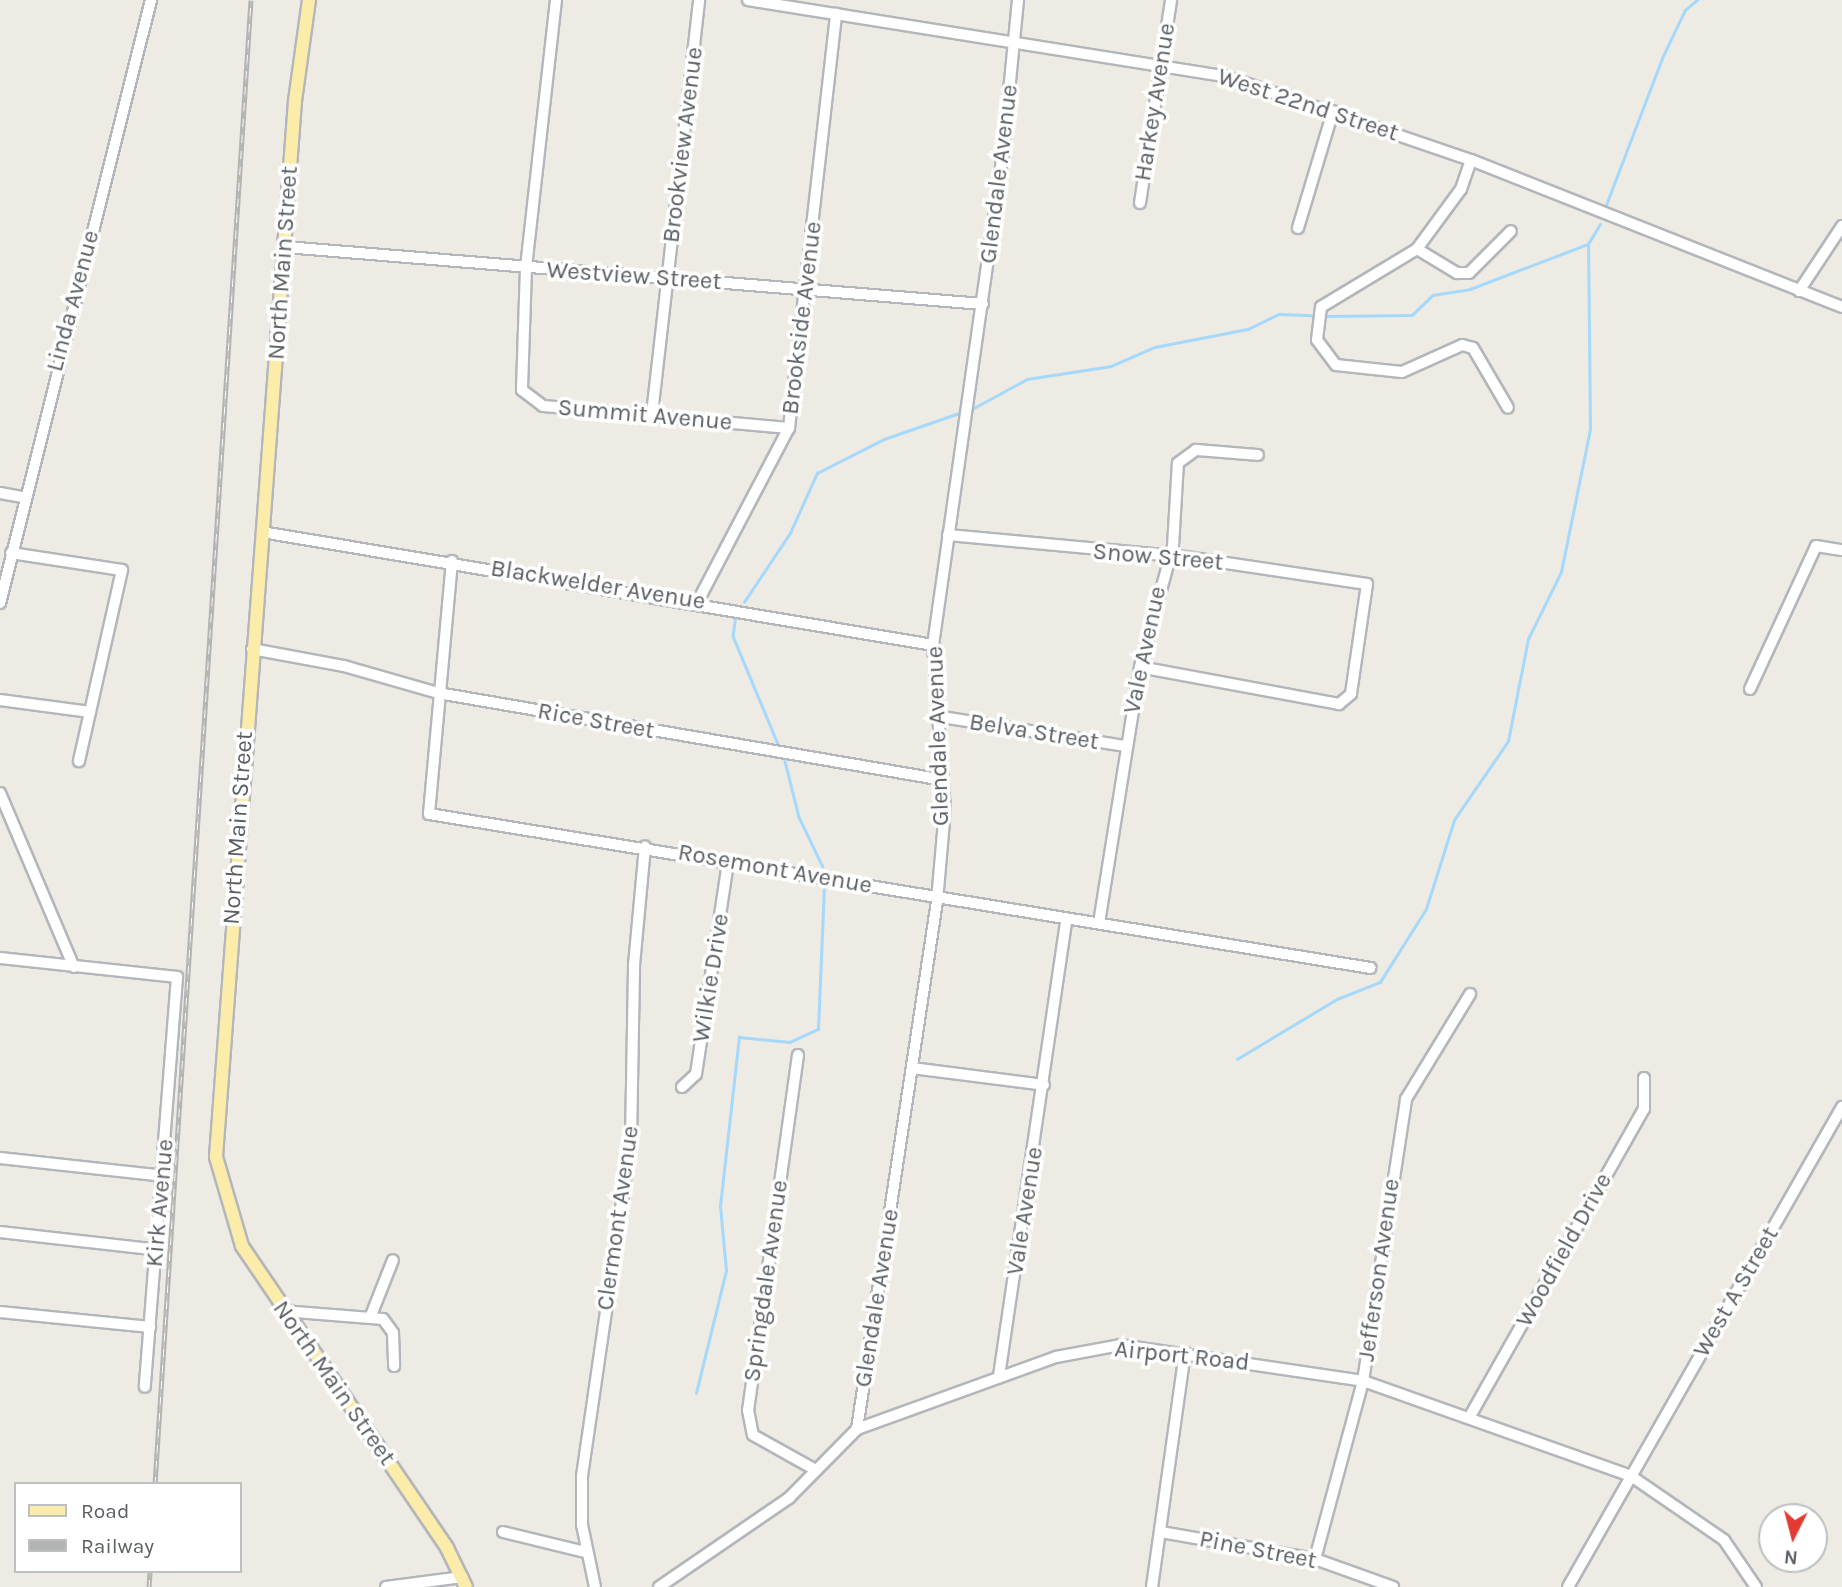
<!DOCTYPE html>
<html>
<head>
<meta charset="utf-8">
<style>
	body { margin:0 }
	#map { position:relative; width:1842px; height:1587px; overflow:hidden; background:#edebe3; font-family:Karla,sans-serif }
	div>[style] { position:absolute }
	.stream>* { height:2.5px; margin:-1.25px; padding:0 1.25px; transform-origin:1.25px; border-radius:1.25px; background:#a4d9fc }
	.roads { filter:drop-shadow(2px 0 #b3b6ba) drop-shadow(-2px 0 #b3b6ba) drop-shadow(0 2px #b3b6ba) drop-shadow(0 -2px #b3b6ba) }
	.minor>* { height:10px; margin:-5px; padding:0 5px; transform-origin:5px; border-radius:5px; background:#fff }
	.major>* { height:12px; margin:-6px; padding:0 6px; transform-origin:6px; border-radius:6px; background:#fceca9 }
	.rail>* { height:5px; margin-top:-2.5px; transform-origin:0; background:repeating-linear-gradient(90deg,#fff 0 8px,#b2b3b3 0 16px); box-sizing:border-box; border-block:2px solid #b2b3b3 }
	span { translate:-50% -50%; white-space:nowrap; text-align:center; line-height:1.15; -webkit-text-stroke:7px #fff; paint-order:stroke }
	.street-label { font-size:24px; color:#5b5f63 }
	.legend { position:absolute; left:14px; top:1482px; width:228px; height:91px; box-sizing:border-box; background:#fff; border:2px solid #bdbfc1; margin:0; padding:9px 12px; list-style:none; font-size:21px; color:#5b5f63 }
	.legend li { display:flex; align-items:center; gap:14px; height:35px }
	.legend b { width:35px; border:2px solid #bdbfc1 }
	.north { position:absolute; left:1758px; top:1503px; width:70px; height:70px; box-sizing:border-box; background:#fff; border:2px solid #bdbfc1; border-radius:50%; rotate:186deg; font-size:19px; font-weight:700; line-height:28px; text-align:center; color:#5b5f63 }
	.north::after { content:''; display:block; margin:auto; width:24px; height:32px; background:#e33a33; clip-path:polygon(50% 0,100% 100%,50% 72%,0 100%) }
</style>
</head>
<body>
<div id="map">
	<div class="stream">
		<i style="left:1606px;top:205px;width:157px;rotate:-69.1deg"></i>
		<i style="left:1662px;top:58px;width:53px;rotate:-64.4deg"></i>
		<i style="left:1685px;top:10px;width:16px;rotate:-40deg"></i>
		<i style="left:1327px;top:316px;width:85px;rotate:-0.7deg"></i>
		<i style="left:1412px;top:315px;width:29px;rotate:-44deg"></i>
		<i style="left:1433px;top:295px;width:37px;rotate:-9deg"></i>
		<i style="left:1470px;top:289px;width:126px;rotate:-20.9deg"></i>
		<i style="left:1588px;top:244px;width:23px;rotate:-59deg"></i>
		<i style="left:970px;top:410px;width:65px;rotate:-28.5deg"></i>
		<i style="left:1027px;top:379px;width:85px;rotate:-8.8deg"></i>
		<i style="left:1111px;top:366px;width:48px;rotate:-23.4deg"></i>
		<i style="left:1155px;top:347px;width:95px;rotate:-11deg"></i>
		<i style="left:1248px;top:329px;width:34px;rotate:-26deg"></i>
		<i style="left:1279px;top:314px;width:33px;rotate:2deg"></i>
		<i style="left:744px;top:602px;width:83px;rotate:-56.3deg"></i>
		<i style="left:790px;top:533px;width:66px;rotate:-65.8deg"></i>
		<i style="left:817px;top:473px;width:75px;rotate:-26.9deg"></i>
		<i style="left:884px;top:439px;width:79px;rotate:-19.1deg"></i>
		<i style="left:736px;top:615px;width:21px;rotate:98deg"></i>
		<i style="left:733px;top:636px;width:117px;rotate:67.4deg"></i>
		<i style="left:785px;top:761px;width:58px;rotate:76deg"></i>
		<i style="left:799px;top:817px;width:55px;rotate:64.4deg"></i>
		<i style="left:1237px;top:1059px;width:117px;rotate:-31deg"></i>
		<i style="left:1337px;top:999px;width:46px;rotate:-21.6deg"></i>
		<i style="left:1380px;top:982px;width:86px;rotate:-57.8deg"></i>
		<i style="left:1426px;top:909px;width:93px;rotate:-72.5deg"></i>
		<i style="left:1454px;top:820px;width:96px;rotate:-55.6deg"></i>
		<i style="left:1508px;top:741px;width:104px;rotate:-78.9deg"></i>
		<i style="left:1528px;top:639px;width:75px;rotate:-63.8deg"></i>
		<i style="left:1561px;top:572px;width:146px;rotate:-78.5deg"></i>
		<i style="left:1590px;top:429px;width:185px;rotate:-90.6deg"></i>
		<i style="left:696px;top:1393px;width:126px;rotate:-76.2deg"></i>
		<i style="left:726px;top:1271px;width:65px;rotate:-95.3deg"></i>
		<i style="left:720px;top:1206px;width:170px;rotate:-83.6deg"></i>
		<i style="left:739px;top:1037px;width:51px;rotate:5.6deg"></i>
		<i style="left:790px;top:1042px;width:31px;rotate:-25deg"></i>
		<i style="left:818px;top:1029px;width:143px;rotate:-87.6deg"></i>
	</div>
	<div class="roads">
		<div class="minor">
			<i style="left:556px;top:0;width:270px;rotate:96.4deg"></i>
			<i style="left:526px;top:268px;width:122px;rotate:91.9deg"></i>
			<i style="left:522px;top:390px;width:26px;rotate:37deg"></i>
			<i style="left:543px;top:406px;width:247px;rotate:5.1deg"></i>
			<i style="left:748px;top:0;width:483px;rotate:9.1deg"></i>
			<i style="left:1225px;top:76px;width:260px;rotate:18.9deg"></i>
			<i style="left:1471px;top:160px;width:399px;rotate:21.6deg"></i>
			<i style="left:1471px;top:160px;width:31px;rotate:109deg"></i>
			<i style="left:1461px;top:189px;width:74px;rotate:126.3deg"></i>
			<i style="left:1417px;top:249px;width:112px;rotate:148.9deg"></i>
			<i style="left:1321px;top:307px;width:33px;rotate:97deg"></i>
			<i style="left:1317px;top:340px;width:31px;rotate:53deg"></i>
			<i style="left:1336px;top:365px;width:66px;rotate:6.1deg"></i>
			<i style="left:1402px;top:372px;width:66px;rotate:-24.2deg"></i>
			<i style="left:1462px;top:345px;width:11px;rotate:15deg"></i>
			<i style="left:1473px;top:348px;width:69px;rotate:59.7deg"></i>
			<i style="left:1140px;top:203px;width:205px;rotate:-81.3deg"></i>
			<i style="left:1298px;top:228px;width:122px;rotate:-73.3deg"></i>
			<i style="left:285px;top:247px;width:700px;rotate:4.67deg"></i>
			<i style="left:1417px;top:249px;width:47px;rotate:31deg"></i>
			<i style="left:1457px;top:273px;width:12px"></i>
			<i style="left:1469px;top:273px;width:59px;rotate:-45deg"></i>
			<i style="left:1799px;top:291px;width:78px;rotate:-56.5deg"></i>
			<i style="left:652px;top:414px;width:417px;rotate:-83.5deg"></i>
			<i style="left:0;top:493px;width:22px;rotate:10deg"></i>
			<i style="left:262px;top:532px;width:680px;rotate:9.56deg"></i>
			<i style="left:948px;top:535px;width:239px;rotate:5.3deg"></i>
			<i style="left:1186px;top:557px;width:183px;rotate:8.5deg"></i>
			<i style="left:1367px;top:584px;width:111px;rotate:98.3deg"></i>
			<i style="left:1351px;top:694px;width:16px;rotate:140deg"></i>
			<i style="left:1339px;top:704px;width:202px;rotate:-169.5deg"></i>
			<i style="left:11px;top:553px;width:112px;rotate:8.7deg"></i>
			<i style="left:122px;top:570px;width:196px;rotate:102.7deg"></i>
			<i style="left:452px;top:561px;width:254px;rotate:95.2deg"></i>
			<i style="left:429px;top:814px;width:954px;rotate:9.29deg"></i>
			<i style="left:698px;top:601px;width:195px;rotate:-62.3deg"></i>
			<i style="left:789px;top:428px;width:417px;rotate:-83.5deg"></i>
			<i style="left:0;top:603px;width:622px;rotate:-75.94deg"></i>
			<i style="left:252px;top:649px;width:94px;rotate:10.5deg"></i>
			<i style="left:344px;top:666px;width:98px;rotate:16deg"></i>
			<i style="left:438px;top:693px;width:512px;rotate:9.77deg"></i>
			<i style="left:1750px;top:689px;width:157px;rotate:-65.2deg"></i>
			<i style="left:1816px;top:546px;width:26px;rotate:9deg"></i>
			<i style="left:0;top:700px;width:91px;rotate:7.6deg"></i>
			<i style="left:942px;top:717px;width:186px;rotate:9deg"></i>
			<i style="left:0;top:793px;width:189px;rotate:67deg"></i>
			<i style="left:1099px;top:923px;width:259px;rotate:-80.9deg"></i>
			<i style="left:1140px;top:667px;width:125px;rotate:-74.7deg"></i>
			<i style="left:1173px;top:546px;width:83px;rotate:-86.6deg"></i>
			<i style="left:1178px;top:463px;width:22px;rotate:-36deg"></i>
			<i style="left:1196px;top:450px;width:62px;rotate:4.6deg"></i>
			<i style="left:0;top:958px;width:178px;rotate:6.1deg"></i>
			<i style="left:177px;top:977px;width:411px;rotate:94.5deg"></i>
			<i style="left:798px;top:1055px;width:359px;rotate:98deg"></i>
			<i style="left:748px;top:1410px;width:25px;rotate:79deg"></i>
			<i style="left:753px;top:1435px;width:72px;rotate:29.1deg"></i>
			<i style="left:912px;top:1068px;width:133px;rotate:7.3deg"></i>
			<i style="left:682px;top:1087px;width:19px;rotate:-43deg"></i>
			<i style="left:696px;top:1074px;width:214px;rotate:-81.4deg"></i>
			<i style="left:0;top:1158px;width:166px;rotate:6.2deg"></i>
			<i style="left:0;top:1232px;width:152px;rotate:6.4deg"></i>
			<i style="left:283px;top:1311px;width:100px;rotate:4.6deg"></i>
			<i style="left:383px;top:1319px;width:17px;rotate:54deg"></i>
			<i style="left:393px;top:1333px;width:33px;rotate:88deg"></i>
			<i style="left:0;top:1312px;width:151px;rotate:5.7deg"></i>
			<i style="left:370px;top:1318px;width:62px;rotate:-68.4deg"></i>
			<i style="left:999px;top:1376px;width:460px;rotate:-81.6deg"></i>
			<i style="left:1469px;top:1418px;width:355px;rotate:-60.5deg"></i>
			<i style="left:1644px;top:1109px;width:31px;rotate:-90deg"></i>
			<i style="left:857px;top:1429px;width:534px;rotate:-81.38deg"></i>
			<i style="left:937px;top:901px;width:92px;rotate:-85deg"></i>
			<i style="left:945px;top:809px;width:164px;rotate:-94.2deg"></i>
			<i style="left:933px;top:645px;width:497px;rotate:-81.9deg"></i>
			<i style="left:1003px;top:153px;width:154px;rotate:-84.4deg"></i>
			<i style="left:503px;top:1532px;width:84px;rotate:13.7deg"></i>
			<i style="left:1161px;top:1532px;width:156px;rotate:9.9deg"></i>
			<i style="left:1315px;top:1559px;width:83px;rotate:19.7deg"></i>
			<i style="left:1315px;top:1559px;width:184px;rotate:-74.9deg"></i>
			<i style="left:1363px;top:1381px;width:285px;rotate:-81.3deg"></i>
			<i style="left:1406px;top:1099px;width:123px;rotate:-58.6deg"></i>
			<i style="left:386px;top:1587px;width:77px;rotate:-7.5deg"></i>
			<i style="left:595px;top:1587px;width:63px;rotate:-101.8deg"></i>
			<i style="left:582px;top:1525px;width:49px;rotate:-90deg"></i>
			<i style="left:582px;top:1476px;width:339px;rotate:-81.7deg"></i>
			<i style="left:631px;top:1141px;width:176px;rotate:-89deg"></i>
			<i style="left:634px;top:965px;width:119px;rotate:-84.7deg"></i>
			<i style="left:659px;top:1587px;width:158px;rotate:-34.4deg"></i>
			<i style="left:789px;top:1498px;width:97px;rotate:-45.4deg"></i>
			<i style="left:857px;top:1429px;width:212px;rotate:-19.9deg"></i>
			<i style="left:1056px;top:1357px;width:65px;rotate:-10.6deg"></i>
			<i style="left:1120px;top:1345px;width:246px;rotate:8.4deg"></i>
			<i style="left:1363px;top:1381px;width:284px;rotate:19.5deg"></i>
			<i style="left:1631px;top:1476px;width:113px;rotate:34.5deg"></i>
			<i style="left:1724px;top:1540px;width:57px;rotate:55.8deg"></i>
			<i style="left:1152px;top:1587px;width:237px;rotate:-82deg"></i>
			<i style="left:1568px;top:1587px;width:553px;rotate:-60.28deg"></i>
		</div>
		<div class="major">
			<i style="left:309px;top:0;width:102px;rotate:97.9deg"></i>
			<i style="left:295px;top:101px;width:1059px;rotate:94.28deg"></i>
			<i style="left:216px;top:1157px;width:93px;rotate:73.7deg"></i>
			<i style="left:242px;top:1246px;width:365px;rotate:55.8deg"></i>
			<i style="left:447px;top:1548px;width:43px;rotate:64deg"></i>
		</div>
	</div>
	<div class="rail">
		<i style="left:155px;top:1484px;width:1487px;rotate:-86.3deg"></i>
		<i style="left:149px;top:1587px;width:16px;rotate:-86deg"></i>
	</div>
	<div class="street-label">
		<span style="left:1155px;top:102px;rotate:-81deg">Harkey Avenue</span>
		<span style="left:1308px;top:105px;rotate:18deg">West 22nd Street</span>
		<span style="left:683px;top:145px;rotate:-83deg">Brookview Avenue</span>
		<span style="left:999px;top:174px;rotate:-83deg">Glendale Avenue</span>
		<span style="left:283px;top:263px;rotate:-86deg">North Main Street</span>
		<span style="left:634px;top:276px;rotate:4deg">Westview Street</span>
		<span style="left:73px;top:301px;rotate:-75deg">Linda Avenue</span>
		<span style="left:802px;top:318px;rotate:-83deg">Brookside Avenue</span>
		<span style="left:645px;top:415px;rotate:5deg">Summit Avenue</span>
		<span style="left:1158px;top:557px;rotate:5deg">Snow Street</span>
		<span style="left:598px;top:585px;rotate:9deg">Blackwelder Avenue</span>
		<span style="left:1145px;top:650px;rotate:-78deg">Vale Avenue</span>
		<span style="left:596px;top:721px;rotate:10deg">Rice Street</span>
		<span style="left:1034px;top:732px;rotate:9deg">Belva Street</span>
		<span style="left:938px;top:736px;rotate:-92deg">Glendale Avenue</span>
		<span style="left:238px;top:828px;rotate:-86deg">North Main Street</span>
		<span style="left:775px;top:869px;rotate:10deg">Rosemont Avenue</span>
		<span style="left:711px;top:978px;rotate:-81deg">Wilkie Drive</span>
		<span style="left:160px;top:1203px;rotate:-85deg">Kirk Avenue</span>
		<span style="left:1025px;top:1211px;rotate:-81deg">Vale Avenue</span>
		<span style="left:618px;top:1218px;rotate:-82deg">Clermont Avenue</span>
		<span style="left:1564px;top:1250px;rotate:-61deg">Woodfield Drive</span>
		<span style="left:1379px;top:1270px;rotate:-82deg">Jefferson Avenue</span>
		<span style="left:766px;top:1281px;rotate:-82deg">Springdale Avenue</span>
		<span style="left:1736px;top:1292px;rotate:-60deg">West A Street</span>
		<span style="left:877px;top:1298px;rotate:-81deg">Glendale Avenue</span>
		<span style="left:1182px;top:1356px;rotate:6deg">Airport Road</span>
		<span style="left:334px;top:1383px;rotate:55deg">North Main Street</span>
		<span style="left:1258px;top:1550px;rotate:11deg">Pine Street</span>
	</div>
	<ul class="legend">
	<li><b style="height:9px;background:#fceca9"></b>Road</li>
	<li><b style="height:9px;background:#b2b3b3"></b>Railway</li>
	</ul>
	<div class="north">N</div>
</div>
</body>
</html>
